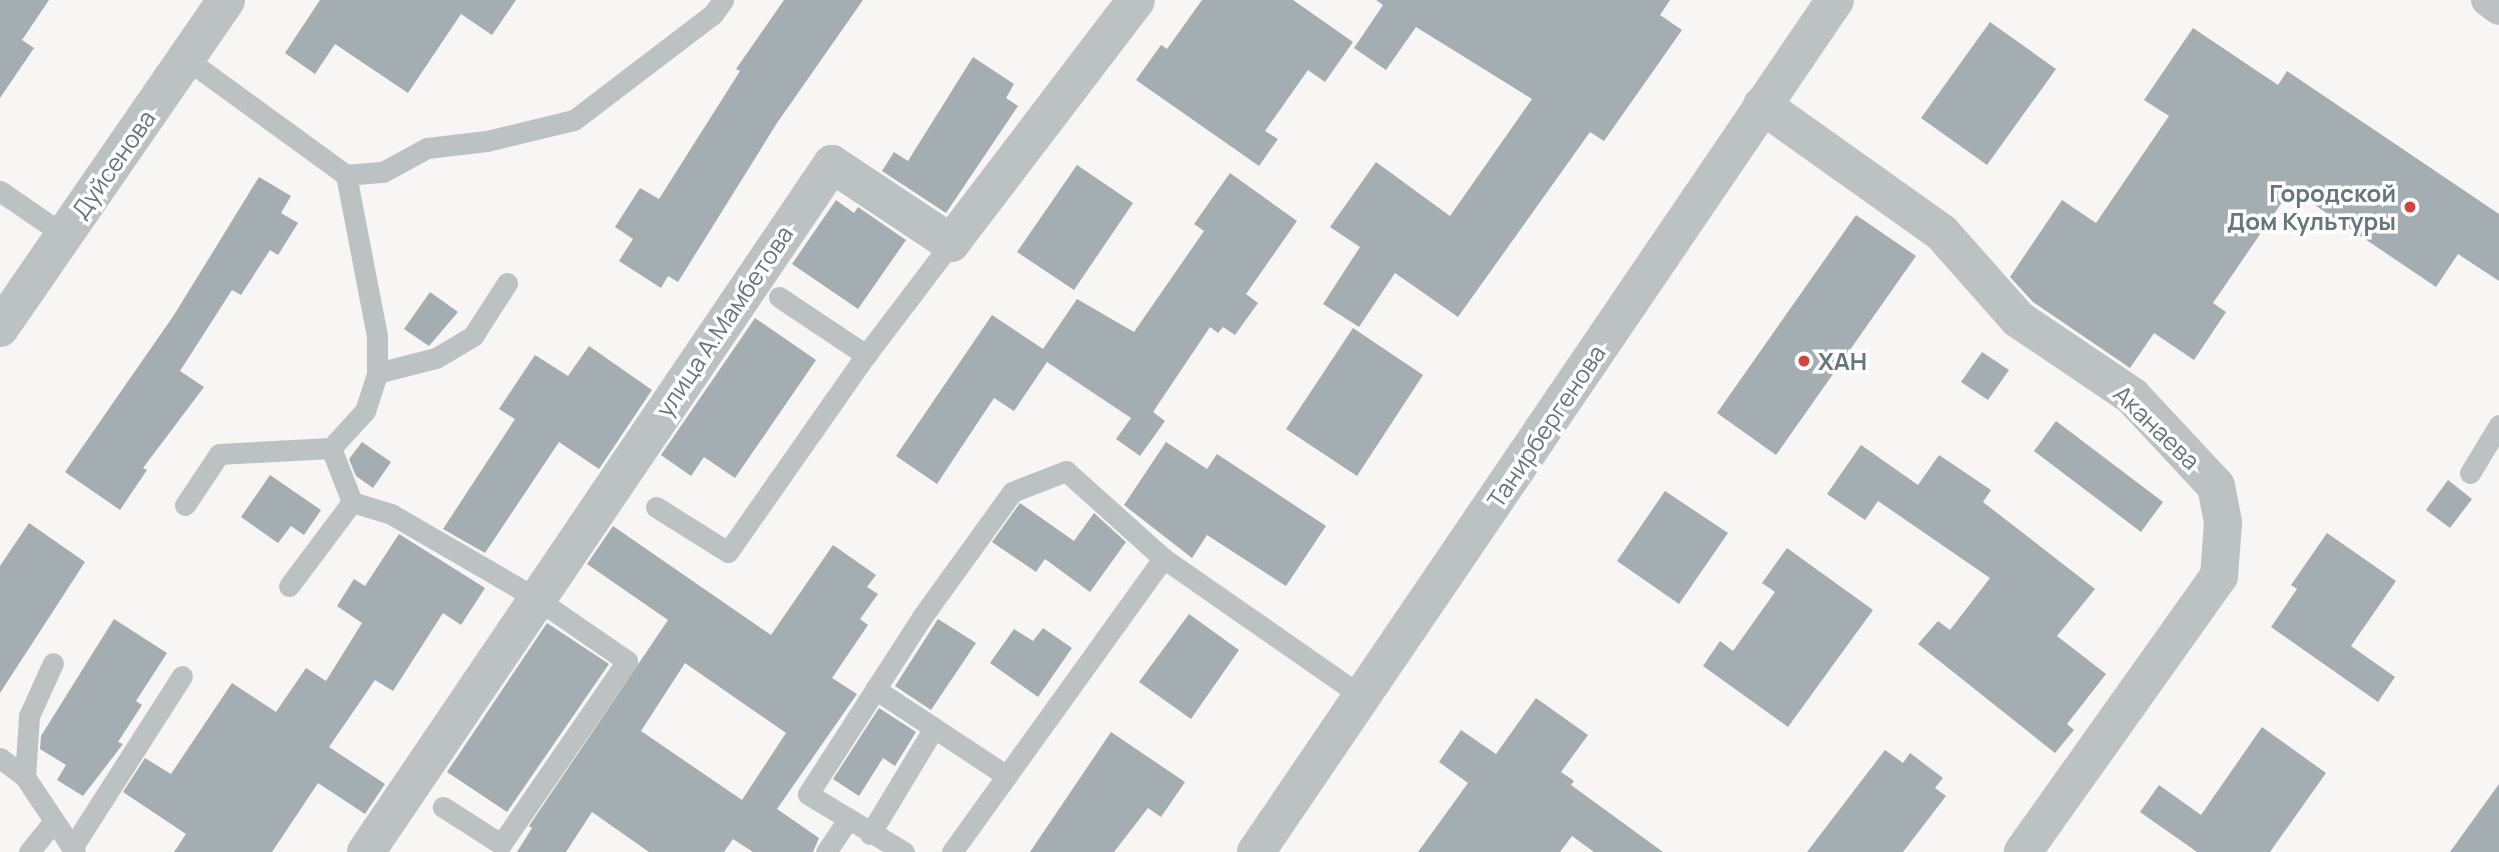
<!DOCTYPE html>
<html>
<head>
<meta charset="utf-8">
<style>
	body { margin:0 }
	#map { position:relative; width:2499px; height:852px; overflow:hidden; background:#f7f6f4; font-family:Manrope,sans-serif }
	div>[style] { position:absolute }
	.building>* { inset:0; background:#a4adb1 }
	.service>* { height:21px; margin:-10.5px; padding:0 10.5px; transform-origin:10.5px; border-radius:10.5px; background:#bcc2c4 }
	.pedestrian>* { height:32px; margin:-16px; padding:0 16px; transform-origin:16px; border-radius:16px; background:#bcc2c4 }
	.minor>* { height:38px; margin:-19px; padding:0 19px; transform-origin:19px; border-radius:19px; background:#bcc2c4 }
	.tertiary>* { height:38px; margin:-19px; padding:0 19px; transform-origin:19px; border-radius:19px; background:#bcc2c4 }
	.dots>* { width:19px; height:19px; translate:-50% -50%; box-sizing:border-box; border:4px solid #fff; border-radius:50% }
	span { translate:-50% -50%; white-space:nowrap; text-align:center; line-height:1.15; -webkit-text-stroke:7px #fff; paint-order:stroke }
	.street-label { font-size:24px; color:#65767c }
	.poi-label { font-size:24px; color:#65767c; font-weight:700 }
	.right { translate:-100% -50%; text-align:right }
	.left { translate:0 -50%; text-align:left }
</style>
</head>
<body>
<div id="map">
	<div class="building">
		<i style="clip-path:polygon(0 0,49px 0,22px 40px,34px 48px,0 98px)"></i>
		<i style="clip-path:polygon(320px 0,516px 0,492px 35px,461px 14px,408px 93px,335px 44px,315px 74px,285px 53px)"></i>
		<i style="clip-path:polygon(784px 0,863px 0,777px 123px,678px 282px,668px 276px,661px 288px,619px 261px,633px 239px,615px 227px,640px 188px,659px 199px,740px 71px,736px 69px)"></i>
		<i style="clip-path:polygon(1202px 0,1293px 0,1353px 42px,1325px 82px,1308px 70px,1265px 131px,1278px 139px,1259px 166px,1136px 80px,1161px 45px,1167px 49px)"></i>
		<i style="clip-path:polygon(1376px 0,1670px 0,1660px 15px,1682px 30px,1604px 141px,1590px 132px,1458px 317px,1395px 273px,1359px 327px,1323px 304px,1360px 247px,1330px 227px,1376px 162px,1450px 216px,1532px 99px,1416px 27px,1386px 70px,1354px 48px,1383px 5px)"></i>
		<i style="clip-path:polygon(1990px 22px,2056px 69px,1987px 165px,1921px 118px)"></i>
		<i style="clip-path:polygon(2193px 28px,2278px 85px,2287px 71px,2499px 214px,2499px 281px,2458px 254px,2436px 287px,2291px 189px,2213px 303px,2226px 312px,2194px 360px,2154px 333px,2130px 368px,2033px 302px,2010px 277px,2062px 200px,2096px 223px,2169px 116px,2144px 100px)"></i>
		<i style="clip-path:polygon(973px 57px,1014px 84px,1006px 98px,1018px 106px,946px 213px,882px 171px,894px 152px,908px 161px)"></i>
		<i style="clip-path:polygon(1077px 165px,1133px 203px,1074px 290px,1017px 252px)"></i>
		<i style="clip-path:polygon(1230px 173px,1297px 221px,1246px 294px,1258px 303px,1235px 335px,1223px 327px,1218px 333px,1210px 327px,1153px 412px,1165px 421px,1140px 456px,1116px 439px,1131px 418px,1047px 362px,1014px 411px,994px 398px,937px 484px,896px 456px,992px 315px,1043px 349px,1077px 299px,1134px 332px,1204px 231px,1194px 224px)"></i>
		<i style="clip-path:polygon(259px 177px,291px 196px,281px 213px,298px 223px,278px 255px,270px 250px,241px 295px,232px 290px,180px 371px,204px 387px,143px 468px,147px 470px,120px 510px,65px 472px,174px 315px)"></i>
		<i style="clip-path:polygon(836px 200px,854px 213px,858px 207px,906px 240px,858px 309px,792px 264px)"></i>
		<i style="clip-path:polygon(1856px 215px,1916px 256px,1776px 455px,1717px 413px)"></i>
		<i style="clip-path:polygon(430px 292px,458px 312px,429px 346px,404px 329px)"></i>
		<i style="clip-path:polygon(755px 318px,816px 360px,735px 478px,704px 457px,691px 476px,661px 455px)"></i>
		<i style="clip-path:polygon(1353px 328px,1423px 375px,1357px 476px,1286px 429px)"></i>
		<i style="clip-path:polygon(589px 346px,652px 390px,599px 469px,559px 442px,485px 553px,443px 529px,515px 419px,499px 409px,535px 355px,568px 376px)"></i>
		<i style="clip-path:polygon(1982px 352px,2009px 370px,1988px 400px,1961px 382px)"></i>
		<i style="clip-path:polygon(2056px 421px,2163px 502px,2141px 532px,2034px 451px)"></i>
		<i style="clip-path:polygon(362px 442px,391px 462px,373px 488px,356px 476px,349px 459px)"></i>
		<i style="clip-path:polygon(1166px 442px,1207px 469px,1217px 454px,1326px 526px,1286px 586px,1207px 535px,1192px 558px,1124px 505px)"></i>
		<i style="clip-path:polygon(1861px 445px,1918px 485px,1939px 455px,1991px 490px,1983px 502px,2095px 589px,2057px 636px,2106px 674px,2067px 724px,2074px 730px,2055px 753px,1918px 644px,1938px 621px,1950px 630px,1990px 578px,1878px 501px,1865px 520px,1827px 494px)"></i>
		<i style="clip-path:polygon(270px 475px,321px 510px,304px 535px,291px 526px,278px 543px,241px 517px)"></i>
		<i style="clip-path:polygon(2448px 480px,2472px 499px,2450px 528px,2426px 510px)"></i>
		<i style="clip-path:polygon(1665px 491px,1728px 533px,1679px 604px,1617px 561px)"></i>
		<i style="clip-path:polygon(1020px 503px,1074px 541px,1094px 513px,1126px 542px,1090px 592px,1045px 559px,1036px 572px,992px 542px)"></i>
		<i style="clip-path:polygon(29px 523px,85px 562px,0 693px,0 566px)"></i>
		<i style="clip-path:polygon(evenodd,613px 526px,771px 635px,833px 545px,876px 575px,867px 587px,878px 594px,860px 619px,868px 625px,832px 678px,857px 694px,777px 809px,819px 838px,813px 852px,753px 852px,733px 839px,724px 852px,649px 852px,592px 812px,566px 852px,517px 852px,532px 828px,529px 826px,668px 620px,587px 564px,613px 526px,685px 663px,786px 733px,742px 800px,641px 731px,685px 663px)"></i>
		<i style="clip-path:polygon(2327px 533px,2396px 581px,2351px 646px,2395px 677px,2378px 702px,2271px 627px,2297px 589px,2291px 585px)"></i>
		<i style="clip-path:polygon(399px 534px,485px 588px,461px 625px,443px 613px,393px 691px,375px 680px,329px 747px,385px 784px,365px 814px,318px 783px,272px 852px,174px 852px,186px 834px,123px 792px,145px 758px,171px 774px,232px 683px,276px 712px,306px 668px,326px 681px,362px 623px,337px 606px,354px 579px,365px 586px)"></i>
		<i style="clip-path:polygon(1787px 548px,1873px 610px,1788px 727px,1703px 666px,1720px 641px,1733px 651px,1775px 592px,1762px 583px)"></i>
		<i style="clip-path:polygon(1189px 614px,1239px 650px,1191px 719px,1139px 682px)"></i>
		<i style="clip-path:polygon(114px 619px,167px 653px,136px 701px,142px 705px,118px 742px,123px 744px,83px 796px,57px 780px,66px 765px,40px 749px,41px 736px)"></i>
		<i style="clip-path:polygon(938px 619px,976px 643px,931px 710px,895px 686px)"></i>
		<i style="clip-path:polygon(547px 623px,609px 664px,507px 812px,447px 772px)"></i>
		<i style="clip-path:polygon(1043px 628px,1072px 648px,1038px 697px,990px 663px,1014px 629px,1033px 641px)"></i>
		<i style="clip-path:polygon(1536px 698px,1588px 735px,1561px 772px,1574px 781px,1571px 785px,1663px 852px,1594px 852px,1572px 836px,1560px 852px,1418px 852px,1468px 783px,1439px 762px,1461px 730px,1496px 754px)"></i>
		<i style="clip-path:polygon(879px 708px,916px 732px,895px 766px,883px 758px,859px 796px,833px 779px)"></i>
		<i style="clip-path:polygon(2262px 727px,2326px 773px,2270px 852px,2197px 852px,2140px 812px,2159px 785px,2201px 815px)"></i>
		<i style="clip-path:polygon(1111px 732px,1185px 782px,1161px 817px,1148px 808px,1114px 852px,1030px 852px)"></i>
		<i style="clip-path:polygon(1885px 750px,1903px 763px,1910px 753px,1943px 778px,1935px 788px,1946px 796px,1903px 852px,1807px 852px)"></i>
		<i style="clip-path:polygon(2499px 784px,2499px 852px,2450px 852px)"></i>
	</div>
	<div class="service">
		<i style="left:346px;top:175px;width:37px;rotate:-5deg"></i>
		<i style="left:383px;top:172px;width:50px;rotate:-28.6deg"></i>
		<i style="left:427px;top:148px;width:60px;rotate:-6.7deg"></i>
		<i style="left:487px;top:141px;width:89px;rotate:-13.6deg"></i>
		<i style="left:574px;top:120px;width:175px;rotate:-37.3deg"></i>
		<i style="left:713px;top:14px;width:17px;rotate:-54deg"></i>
		<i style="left:0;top:191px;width:78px;rotate:34.5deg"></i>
		<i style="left:779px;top:297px;width:105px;rotate:33.7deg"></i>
		<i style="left:377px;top:373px;width:61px;rotate:-14.3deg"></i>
		<i style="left:436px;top:358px;width:43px;rotate:-30.7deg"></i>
		<i style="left:473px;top:336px;width:63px;rotate:-57.3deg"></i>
		<i style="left:331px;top:448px;width:58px;rotate:68.7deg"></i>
		<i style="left:352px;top:502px;width:41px;rotate:17.1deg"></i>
		<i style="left:391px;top:514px;width:165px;rotate:30.1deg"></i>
		<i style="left:534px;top:597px;width:113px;rotate:34.5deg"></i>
		<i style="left:627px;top:661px;width:222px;rotate:124.5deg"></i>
		<i style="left:501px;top:844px;width:69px;rotate:-147.5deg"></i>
		<i style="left:2470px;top:473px;width:56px;rotate:-58.9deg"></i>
		<i style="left:185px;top:505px;width:61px;rotate:-56.3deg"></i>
		<i style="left:219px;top:454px;width:112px;rotate:-3.1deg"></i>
		<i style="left:331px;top:448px;width:50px;rotate:-47.4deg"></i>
		<i style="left:365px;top:411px;width:40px;rotate:-72deg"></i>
		<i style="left:377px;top:373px;width:37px;rotate:-90deg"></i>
		<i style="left:377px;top:336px;width:164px;rotate:-100.9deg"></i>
		<i style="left:346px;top:175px;width:199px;rotate:-144deg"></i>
		<i style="left:656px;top:507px;width:85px;rotate:32deg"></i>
		<i style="left:728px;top:552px;width:241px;rotate:-55deg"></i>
		<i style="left:866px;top:355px;width:141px;rotate:-52.8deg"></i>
		<i style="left:289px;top:586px;width:105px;rotate:-53.1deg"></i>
		<i style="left:875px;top:689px;width:158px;rotate:33.4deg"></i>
		<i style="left:0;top:758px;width:31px;rotate:37deg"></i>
		<i style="left:25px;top:777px;width:90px;rotate:56.3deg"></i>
		<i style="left:25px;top:777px;width:61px;rotate:-86.2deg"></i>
		<i style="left:29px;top:716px;width:58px;rotate:-65.6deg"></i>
		<i style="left:870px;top:834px;width:124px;rotate:-58.9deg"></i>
		<i style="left:72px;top:848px;width:204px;rotate:-57.4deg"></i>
		<i style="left:29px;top:852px;width:38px;rotate:-51deg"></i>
		<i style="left:826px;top:852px;width:37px;rotate:-56deg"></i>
		<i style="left:904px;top:852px;width:112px;rotate:-148.9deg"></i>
		<i style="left:808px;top:794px;width:211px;rotate:-57.2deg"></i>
		<i style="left:922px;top:617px;width:154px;rotate:-54.2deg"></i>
		<i style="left:1012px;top:492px;width:58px;rotate:-21.3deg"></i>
		<i style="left:1066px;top:471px;width:130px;rotate:41.9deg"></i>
		<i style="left:952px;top:852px;width:362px;rotate:-54.3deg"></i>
		<i style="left:1163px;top:558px;width:244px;rotate:34.8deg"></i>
	</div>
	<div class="pedestrian">
		<i style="left:2487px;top:0;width:15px;rotate:37deg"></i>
	</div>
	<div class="minor">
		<i style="left:1762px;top:105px;width:221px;rotate:35.4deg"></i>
		<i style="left:1942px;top:233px;width:115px;rotate:48.5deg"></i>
		<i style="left:2018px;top:319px;width:138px;rotate:34deg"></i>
		<i style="left:2132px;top:396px;width:123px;rotate:47deg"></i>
		<i style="left:2216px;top:486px;width:38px;rotate:79deg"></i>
		<i style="left:2223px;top:523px;width:53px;rotate:94.3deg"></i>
		<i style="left:2219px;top:576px;width:339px;rotate:125.4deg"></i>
		<i style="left:366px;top:852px;width:831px;rotate:-55.89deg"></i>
		<i style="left:832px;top:164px;width:143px;rotate:33.6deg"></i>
		<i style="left:951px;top:243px;width:305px;rotate:-52.7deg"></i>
	</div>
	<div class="tertiary">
		<i style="left:0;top:328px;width:398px;rotate:-55.4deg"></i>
		<i style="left:1256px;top:852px;width:1030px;rotate:-55.8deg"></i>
	</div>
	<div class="dots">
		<i style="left:2410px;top:207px;background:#d0463b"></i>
		<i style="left:1804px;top:361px;background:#d0463b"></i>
	</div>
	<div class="street-label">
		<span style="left:113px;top:164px;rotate:-55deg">Дуйсенова</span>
		<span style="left:724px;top:321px;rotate:-56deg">улица А.Мамбетова</span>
		<span style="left:1546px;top:426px;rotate:-56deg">Танирбергенова</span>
		<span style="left:2157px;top:427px;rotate:44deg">Аканаева</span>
	</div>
	<div class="poi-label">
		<span class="right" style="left:2396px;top:207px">Городской<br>Дом Культуры</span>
		<span class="left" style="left:1818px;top:361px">ХАН</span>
	</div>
</div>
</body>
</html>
